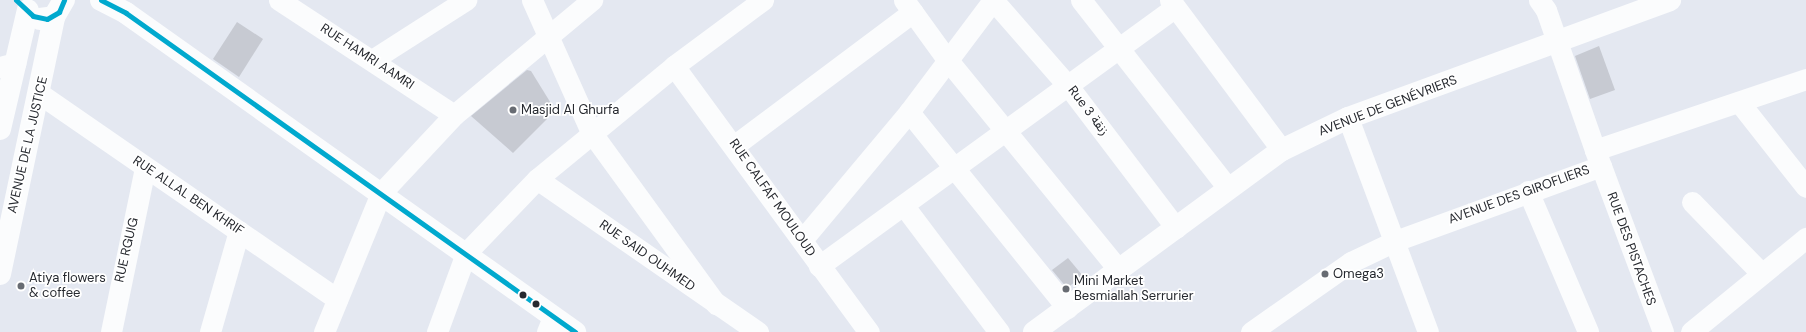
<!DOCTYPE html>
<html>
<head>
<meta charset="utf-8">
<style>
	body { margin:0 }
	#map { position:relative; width:1806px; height:332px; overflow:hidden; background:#e4e8f1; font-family:"DM Sans","Noto Sans Arabic",sans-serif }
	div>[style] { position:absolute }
	.building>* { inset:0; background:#c7cad2 }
	.minor>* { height:21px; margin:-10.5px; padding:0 10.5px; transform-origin:10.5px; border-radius:10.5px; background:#fbfcfd }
	.tertiary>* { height:22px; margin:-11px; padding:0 11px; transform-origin:11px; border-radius:11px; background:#fbfcfd }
	.bus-1>* { height:5px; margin:-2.5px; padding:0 2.5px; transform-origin:2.5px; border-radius:2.5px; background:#00a9ce }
	.dots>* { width:11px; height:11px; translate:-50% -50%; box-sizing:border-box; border:2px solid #fff; border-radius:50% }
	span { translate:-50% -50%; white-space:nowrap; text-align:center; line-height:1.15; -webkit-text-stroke:3.5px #fff; paint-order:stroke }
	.street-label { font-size:13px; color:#26292f }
	.poi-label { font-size:13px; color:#26292f }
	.left { translate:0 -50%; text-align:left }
</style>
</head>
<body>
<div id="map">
	<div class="building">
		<i style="clip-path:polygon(237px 22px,263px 39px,239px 77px,213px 59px)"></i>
		<i style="clip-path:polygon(1599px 46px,1615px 90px,1590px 99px,1575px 56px)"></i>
		<i style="clip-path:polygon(527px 70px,531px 71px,552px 105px,547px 119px,513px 153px,471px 116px)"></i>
		<i style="clip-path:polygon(1068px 258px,1083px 276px,1067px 288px,1052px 270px)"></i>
	</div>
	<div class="minor">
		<i style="left:279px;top:0;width:209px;rotate:33.3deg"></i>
		<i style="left:532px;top:0;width:145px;rotate:65.9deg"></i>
		<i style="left:591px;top:132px;width:213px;rotate:54deg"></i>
		<i style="left:904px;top:0;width:72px;rotate:54.1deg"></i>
		<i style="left:946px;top:58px;width:272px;rotate:50.8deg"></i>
		<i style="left:993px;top:0;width:116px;rotate:48.9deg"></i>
		<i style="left:1069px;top:87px;width:177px;rotate:52.8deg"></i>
		<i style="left:1081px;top:0;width:239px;rotate:52deg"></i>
		<i style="left:1170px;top:0;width:187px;rotate:53.3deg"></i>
		<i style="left:1539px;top:0;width:12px;rotate:55deg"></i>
		<i style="left:1546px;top:10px;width:148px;rotate:70.7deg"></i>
		<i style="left:372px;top:60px;width:112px;rotate:-32.6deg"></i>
		<i style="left:674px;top:66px;width:330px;rotate:53.8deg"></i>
		<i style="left:0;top:67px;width:16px;rotate:-15deg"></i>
		<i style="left:40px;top:94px;width:361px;rotate:34.6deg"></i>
		<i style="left:1739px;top:102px;width:108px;rotate:51.8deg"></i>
		<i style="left:909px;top:112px;width:252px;rotate:51.1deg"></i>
		<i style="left:1348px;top:118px;width:228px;rotate:69.5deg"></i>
		<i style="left:735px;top:145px;width:222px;rotate:-36.8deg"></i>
		<i style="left:1601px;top:166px;width:177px;rotate:69.5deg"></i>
		<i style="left:537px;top:179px;width:269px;rotate:34.7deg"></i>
		<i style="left:1528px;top:191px;width:153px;rotate:66.9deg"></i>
		<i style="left:1692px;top:202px;width:100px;rotate:45.8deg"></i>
		<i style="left:904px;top:206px;width:158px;rotate:53deg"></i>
		<i style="left:802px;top:240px;width:167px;rotate:-50.1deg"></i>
		<i style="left:909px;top:112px;width:140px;rotate:-53.1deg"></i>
		<i style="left:819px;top:266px;width:440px;rotate:-36deg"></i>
		<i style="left:111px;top:332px;width:167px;rotate:-78.3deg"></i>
		<i style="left:210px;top:332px;width:105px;rotate:-74deg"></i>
		<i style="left:324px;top:332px;width:150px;rotate:-67.7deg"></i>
		<i style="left:381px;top:193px;width:107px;rotate:-46.9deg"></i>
		<i style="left:454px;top:115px;width:180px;rotate:-39.8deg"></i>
		<i style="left:437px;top:332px;width:84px;rotate:-69.8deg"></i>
		<i style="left:466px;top:253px;width:103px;rotate:-46.2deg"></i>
		<i style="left:537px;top:179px;width:178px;rotate:-39.5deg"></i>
		<i style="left:674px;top:66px;width:111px;rotate:-36.6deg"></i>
		<i style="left:547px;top:332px;width:16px;rotate:-68deg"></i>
		<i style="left:1251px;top:332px;width:122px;rotate:-35deg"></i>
		<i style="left:1351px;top:262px;width:49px;rotate:-25.5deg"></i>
		<i style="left:1395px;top:241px;width:219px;rotate:-20deg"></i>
		<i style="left:1601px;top:166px;width:17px;rotate:-111deg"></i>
		<i style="left:1595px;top:150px;width:223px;rotate:-18.6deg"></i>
		<i style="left:1691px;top:332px;width:149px;rotate:-39.3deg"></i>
	</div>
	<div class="tertiary">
		<i style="left:101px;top:0;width:28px;rotate:27deg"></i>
		<i style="left:126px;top:13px;width:551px;rotate:35.39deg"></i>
		<i style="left:40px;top:19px;width:14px;rotate:-8deg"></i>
		<i style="left:54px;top:17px;width:20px;rotate:-60deg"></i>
		<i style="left:0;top:129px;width:122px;rotate:-76.8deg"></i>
		<i style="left:0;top:274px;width:263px;rotate:-78.1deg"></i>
		<i style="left:1034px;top:332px;width:308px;rotate:-36.3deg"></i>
		<i style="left:1282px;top:150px;width:73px;rotate:-25.9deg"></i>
		<i style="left:1348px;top:118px;width:343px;rotate:-20.1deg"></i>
	</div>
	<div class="bus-1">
		<i style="left:16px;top:0;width:23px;rotate:43deg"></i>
		<i style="left:33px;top:16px;width:14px;rotate:12deg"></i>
		<i style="left:47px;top:19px;width:14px;rotate:-30deg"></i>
		<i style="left:59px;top:12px;width:13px;rotate:-67deg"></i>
		<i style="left:101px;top:0;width:28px;rotate:27deg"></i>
		<i style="left:126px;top:13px;width:551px;rotate:35.39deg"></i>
	</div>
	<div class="dots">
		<i style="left:513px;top:110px;background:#686c73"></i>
		<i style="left:1325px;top:274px;background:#686c73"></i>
		<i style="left:21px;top:286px;background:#686c73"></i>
		<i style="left:1066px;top:289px;background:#686c73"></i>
		<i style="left:523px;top:295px;background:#26292f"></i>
		<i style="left:536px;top:304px;background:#26292f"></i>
	</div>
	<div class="street-label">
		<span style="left:367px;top:57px;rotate:33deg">RUE HAMRI AAMRI</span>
		<span style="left:1388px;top:106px;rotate:-21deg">AVENUE DE GENÉVRIERS</span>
		<span style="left:1088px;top:111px;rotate:53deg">Rue 3 زنقة</span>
		<span style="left:28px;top:145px;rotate:-77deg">AVENUE DE LA JUSTICE</span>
		<span style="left:1519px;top:195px;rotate:-20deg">AVENUE DES GIROFLIERS</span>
		<span style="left:188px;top:196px;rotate:34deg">RUE ALLAL BEN KHRIF</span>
		<span style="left:772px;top:198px;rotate:55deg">RUE CALFAF MOULOUD</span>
		<span style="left:1631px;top:249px;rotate:70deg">RUE DES PISTACHES</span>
		<span style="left:127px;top:250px;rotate:-77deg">RUE RGUIG</span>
		<span style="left:647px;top:256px;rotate:35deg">RUE SAID OUHMED</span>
	</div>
	<div class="poi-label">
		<span class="left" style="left:521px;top:110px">Masjid Al Ghurfa</span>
		<span class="left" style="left:1333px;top:274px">Omega3</span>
		<span class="left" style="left:29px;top:286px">Atiya flowers<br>&amp; coffee</span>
		<span class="left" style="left:1074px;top:289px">Mini Market<br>Besmiallah Serrurier</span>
	</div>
</div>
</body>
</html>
